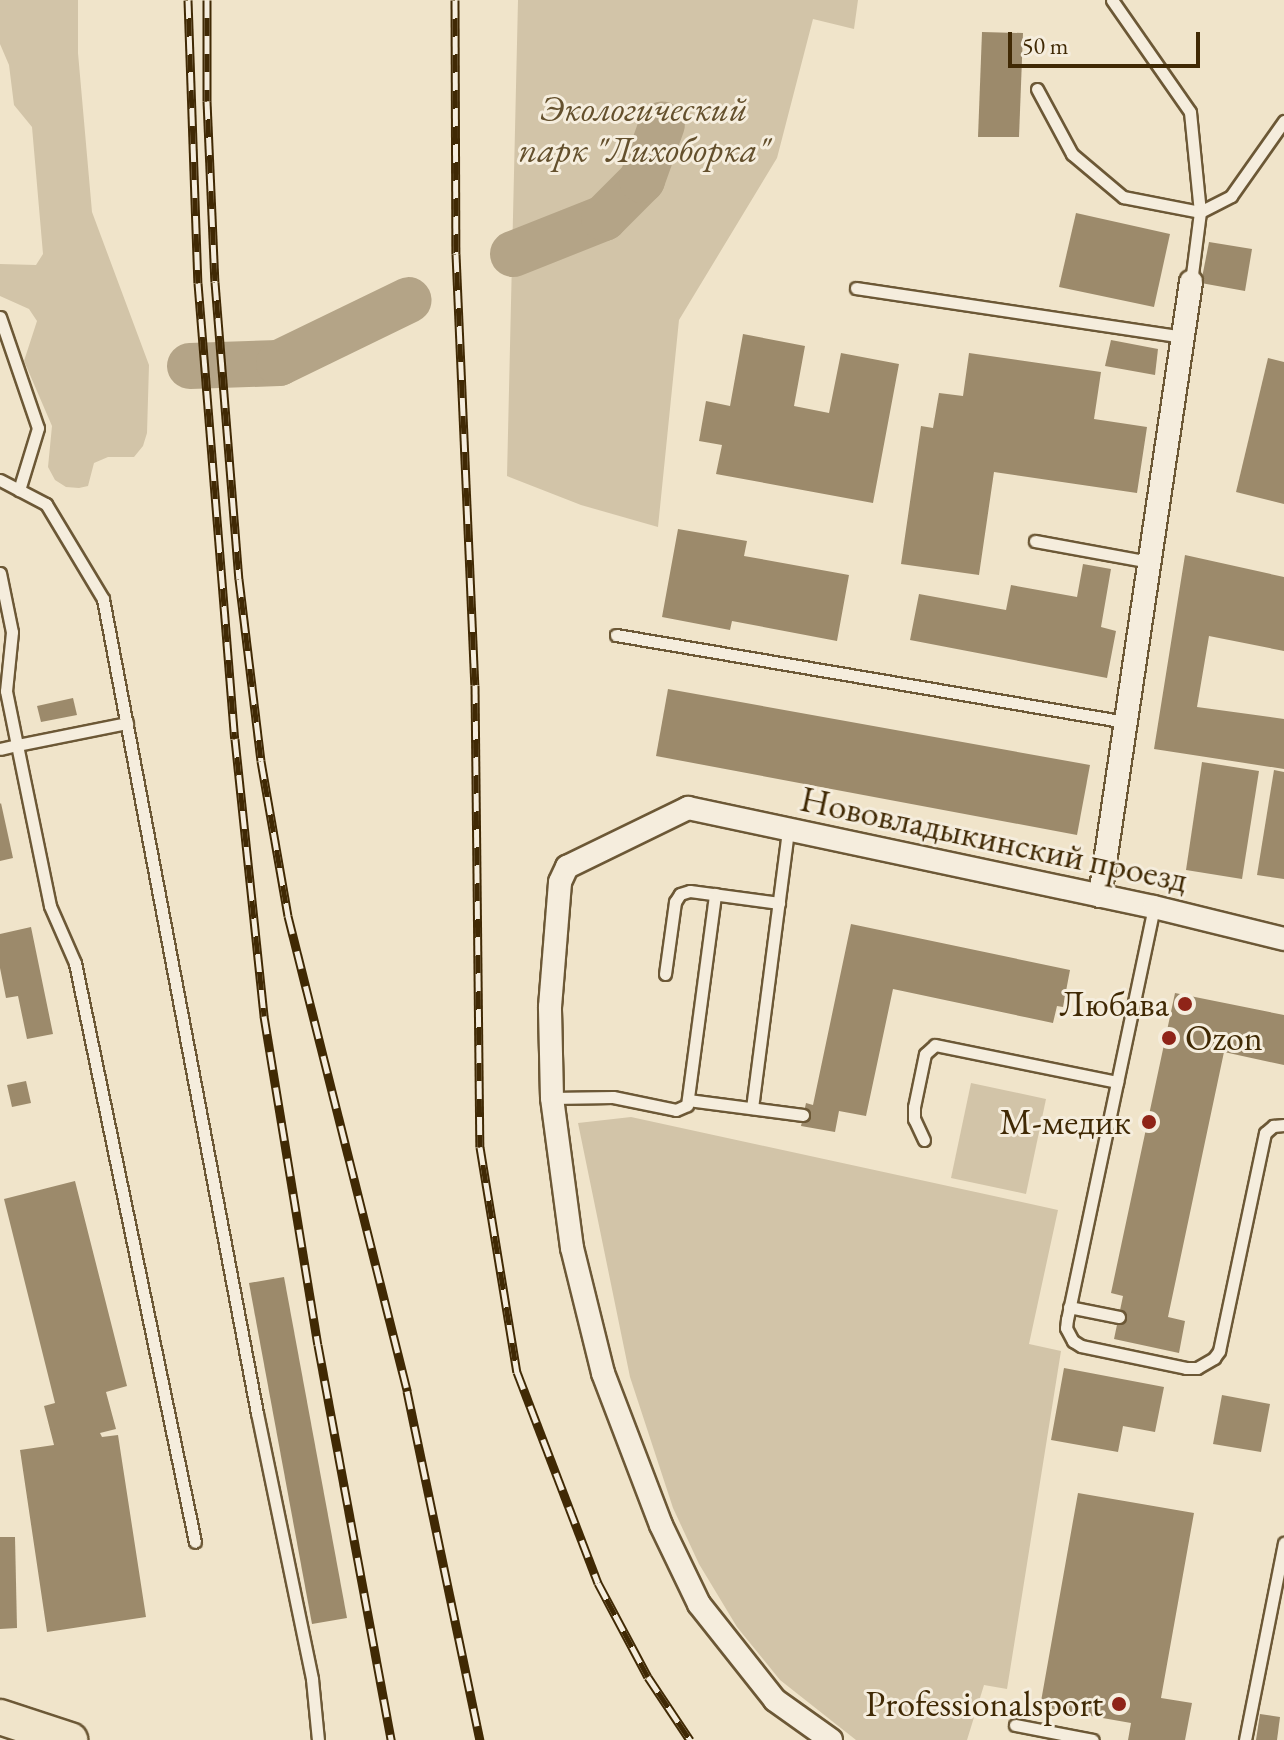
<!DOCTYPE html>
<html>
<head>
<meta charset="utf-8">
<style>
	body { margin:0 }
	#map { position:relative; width:1284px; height:1740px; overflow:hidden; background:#f0e4ca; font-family:"EB Garamond",serif }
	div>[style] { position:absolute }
	.green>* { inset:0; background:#d2c4a8 }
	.river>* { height:46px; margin:-23px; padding:0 23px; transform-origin:23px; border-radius:23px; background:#b4a487 }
	.building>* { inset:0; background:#9c8a6b }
	.roads { filter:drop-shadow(2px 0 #6c5836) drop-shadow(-2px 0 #6c5836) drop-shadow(0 2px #6c5836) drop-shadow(0 -2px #6c5836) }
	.service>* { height:11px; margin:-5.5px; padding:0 5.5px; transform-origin:5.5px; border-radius:5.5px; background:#f5eddd }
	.minor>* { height:22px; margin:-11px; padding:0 11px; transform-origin:11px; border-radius:11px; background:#f5eddd }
	.primary>* { height:34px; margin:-17px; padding:0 17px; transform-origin:17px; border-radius:17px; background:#f0e4ca }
	.rail>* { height:9px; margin-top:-4.5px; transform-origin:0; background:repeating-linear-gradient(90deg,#f5eddd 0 18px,#402904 0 36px); box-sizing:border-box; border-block:2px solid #402904 }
	.dots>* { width:22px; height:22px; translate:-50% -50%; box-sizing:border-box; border:4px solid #f5eddd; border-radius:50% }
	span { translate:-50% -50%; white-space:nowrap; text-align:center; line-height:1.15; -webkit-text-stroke:6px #f5eddd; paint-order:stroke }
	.park-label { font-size:36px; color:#64502d; font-style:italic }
	.street-label { font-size:36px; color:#402904 }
	.poi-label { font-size:36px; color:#402904 }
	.right { translate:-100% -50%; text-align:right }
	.left { translate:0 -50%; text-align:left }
	.scale { position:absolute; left:1008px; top:32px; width:192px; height:36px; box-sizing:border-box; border:4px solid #402904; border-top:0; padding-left:10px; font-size:24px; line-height:28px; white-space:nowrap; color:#402904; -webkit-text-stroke:6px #f5eddd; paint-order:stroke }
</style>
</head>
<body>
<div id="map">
	<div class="green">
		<i style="clip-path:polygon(0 0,78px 0,78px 53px,92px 212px,149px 365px,147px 433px,143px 446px,134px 457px,108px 457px,94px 463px,88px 486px,79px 488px,66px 487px,55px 480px,48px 467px,52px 426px,24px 361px,37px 321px,29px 309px,0 296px,0 264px,36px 265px,43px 254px,32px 127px,14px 105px,9px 65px,0 44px)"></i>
		<i style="clip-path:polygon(518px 0,858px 0,854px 29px,813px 19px,777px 158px,679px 320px,658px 527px,581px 505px,507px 476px)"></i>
		<i style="clip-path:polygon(971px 1083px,1046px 1099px,1026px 1194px,951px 1178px)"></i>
		<i style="clip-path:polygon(631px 1117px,1058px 1210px,1029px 1344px,1061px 1351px,1007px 1689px,984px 1685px,967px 1740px,856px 1740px,780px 1680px,737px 1627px,699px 1564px,673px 1508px,630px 1377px,578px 1123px)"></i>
	</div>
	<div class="river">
		<i style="left:513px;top:254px;width:98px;rotate:-21.6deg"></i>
		<i style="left:604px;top:218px;width:54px;rotate:-45deg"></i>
		<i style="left:642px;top:180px;width:59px;rotate:-70.3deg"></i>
		<i style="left:190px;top:366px;width:89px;rotate:-1.9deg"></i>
		<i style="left:279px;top:363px;width:144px;rotate:-25.9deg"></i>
	</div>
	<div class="building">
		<i style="clip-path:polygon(982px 32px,1023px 33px,1019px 137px,978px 137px)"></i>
		<i style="clip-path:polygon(1076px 213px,1170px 234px,1154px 307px,1059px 287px)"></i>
		<i style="clip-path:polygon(1209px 242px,1252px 249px,1245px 291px,1201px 283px)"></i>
		<i style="clip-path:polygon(743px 334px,805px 346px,794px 406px,829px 413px,841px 353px,899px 364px,873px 503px,716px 474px,722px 445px,699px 441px,706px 401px,730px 406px)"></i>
		<i style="clip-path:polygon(1111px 340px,1158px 349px,1155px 375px,1105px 366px)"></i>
		<i style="clip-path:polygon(969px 353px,1101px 372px,1094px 419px,1147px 427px,1137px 493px,994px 472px,979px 575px,901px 564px,921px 426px,933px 428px,939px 393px,963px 396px)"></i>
		<i style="clip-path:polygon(1268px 358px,1284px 362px,1284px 504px,1236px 492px)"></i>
		<i style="clip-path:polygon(678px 529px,747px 541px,744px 556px,849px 575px,837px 641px,732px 621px,730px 630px,662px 617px)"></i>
		<i style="clip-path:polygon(1185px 555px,1284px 577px,1284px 651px,1209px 636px,1197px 707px,1284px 719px,1284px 769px,1154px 749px)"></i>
		<i style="clip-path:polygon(1083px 564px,1111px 569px,1101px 627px,1116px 631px,1107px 678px,910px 640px,919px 594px,1006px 610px,1011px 585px,1077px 597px)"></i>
		<i style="clip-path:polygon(668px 689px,1090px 765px,1077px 835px,656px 756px)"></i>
		<i style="clip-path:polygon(73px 698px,77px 715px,41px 722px,37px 706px)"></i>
		<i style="clip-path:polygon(1202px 762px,1259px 771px,1242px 879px,1186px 870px)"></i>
		<i style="clip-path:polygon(1274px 770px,1284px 772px,1284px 879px,1257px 875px)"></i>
		<i style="clip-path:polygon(1px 803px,13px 858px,0 861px,0 804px)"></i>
		<i style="clip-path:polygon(851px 924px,1070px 970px,1063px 1007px,1057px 1006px,1053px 1023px,893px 989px,866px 1116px,839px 1111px,835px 1132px,801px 1126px,806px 1103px,813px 1105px)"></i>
		<i style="clip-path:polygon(31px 927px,53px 1034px,27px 1039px,18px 996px,6px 998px,0 968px,0 934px)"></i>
		<i style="clip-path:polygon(1175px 993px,1284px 1015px,1284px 1065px,1224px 1052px,1168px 1317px,1185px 1321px,1179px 1353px,1114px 1339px,1123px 1296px,1111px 1293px)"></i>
		<i style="clip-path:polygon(26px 1081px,31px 1103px,12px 1107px,7px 1085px)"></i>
		<i style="clip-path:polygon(75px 1181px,127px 1386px,106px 1392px,116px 1429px,100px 1433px,102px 1437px,118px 1435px,146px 1617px,47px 1632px,20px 1450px,54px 1445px,44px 1406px,55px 1403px,4px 1199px)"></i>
		<i style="clip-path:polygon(284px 1277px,347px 1618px,312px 1624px,249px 1283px)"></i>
		<i style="clip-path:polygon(1064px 1368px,1164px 1387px,1155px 1432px,1123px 1426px,1118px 1452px,1051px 1440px)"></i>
		<i style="clip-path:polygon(1222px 1395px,1270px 1404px,1261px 1452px,1213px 1444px)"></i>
		<i style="clip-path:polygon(1078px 1493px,1194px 1513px,1161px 1698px,1192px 1703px,1185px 1740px,1128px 1740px,1131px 1723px,1040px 1707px)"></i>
		<i style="clip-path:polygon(0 1537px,15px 1537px,17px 1628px,0 1629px)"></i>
		<i style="clip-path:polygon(1260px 1714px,1280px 1717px,1277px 1740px,1256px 1740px)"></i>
	</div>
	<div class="roads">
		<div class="service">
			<i style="left:1112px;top:0;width:136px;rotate:55.1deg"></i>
			<i style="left:1190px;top:112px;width:100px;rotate:84.3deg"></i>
			<i style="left:1200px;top:212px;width:71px;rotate:97.3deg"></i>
			<i style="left:1037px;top:89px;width:74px;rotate:61.7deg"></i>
			<i style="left:1072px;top:154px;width:67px;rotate:40.1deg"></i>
			<i style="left:1123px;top:197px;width:78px;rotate:11deg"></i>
			<i style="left:1200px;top:212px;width:35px;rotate:-27deg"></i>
			<i style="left:1231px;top:196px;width:92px;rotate:-54.8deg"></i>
			<i style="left:856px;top:288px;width:331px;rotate:8.5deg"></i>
			<i style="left:0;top:317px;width:117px;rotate:71.1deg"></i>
			<i style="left:38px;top:428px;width:65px;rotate:107deg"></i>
			<i style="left:0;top:480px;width:52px;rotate:27.6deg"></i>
			<i style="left:46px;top:504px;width:111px;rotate:59deg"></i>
			<i style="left:103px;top:599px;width:828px;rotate:79.29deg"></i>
			<i style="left:257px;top:1413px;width:272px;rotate:78.3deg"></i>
			<i style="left:312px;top:1679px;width:61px;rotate:84.4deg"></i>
			<i style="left:1035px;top:541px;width:116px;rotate:10.4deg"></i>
			<i style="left:0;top:573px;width:60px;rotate:78.5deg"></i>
			<i style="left:12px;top:632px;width:59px;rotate:95.8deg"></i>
			<i style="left:6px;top:691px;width:55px;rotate:78.5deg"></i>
			<i style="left:17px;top:745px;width:17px;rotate:167deg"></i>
			<i style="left:616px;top:635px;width:517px;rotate:9.68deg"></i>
			<i style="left:127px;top:723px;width:112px;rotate:168.7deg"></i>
			<i style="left:17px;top:745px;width:164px;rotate:78.4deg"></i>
			<i style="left:50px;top:906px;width:62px;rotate:66.3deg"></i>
			<i style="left:75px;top:963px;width:591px;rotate:78.29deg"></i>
			<i style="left:1154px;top:907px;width:421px;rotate:101.9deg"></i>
			<i style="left:1067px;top:1319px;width:9px;rotate:96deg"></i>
			<i style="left:1066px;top:1328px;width:15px;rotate:62deg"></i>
			<i style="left:1073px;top:1341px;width:9px;rotate:32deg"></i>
			<i style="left:1081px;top:1346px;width:107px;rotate:11.8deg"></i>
			<i style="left:1186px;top:1368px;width:11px"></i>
			<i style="left:1197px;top:1368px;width:20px;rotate:-30deg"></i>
			<i style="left:1214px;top:1358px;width:9px;rotate:-54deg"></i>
			<i style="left:1219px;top:1351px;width:223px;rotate:-78.1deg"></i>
			<i style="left:1265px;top:1133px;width:11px;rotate:-41deg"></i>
			<i style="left:1273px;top:1126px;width:11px;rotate:-5deg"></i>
			<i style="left:665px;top:974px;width:73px;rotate:-82.1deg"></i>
			<i style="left:675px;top:902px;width:9px;rotate:-58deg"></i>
			<i style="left:680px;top:894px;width:10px;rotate:-17deg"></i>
			<i style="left:690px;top:891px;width:90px;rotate:7.7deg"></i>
			<i style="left:552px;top:1098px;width:61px;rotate:-0.9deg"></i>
			<i style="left:613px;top:1097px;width:64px;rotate:11.7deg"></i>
			<i style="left:676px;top:1110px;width:12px;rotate:-24deg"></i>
			<i style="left:687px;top:1105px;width:213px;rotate:-82.4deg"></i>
			<i style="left:688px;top:1100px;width:116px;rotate:7.4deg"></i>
			<i style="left:752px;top:1108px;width:281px;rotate:-82.6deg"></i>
			<i style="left:924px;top:1140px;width:23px;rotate:-115deg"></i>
			<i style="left:914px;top:1119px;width:12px;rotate:-90deg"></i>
			<i style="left:914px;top:1107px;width:54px;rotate:-78.3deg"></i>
			<i style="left:925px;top:1054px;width:13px;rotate:-42deg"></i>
			<i style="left:935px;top:1045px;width:186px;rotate:11.5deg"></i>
			<i style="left:1069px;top:1307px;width:51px;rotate:11.3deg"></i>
			<i style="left:1015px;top:1725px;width:79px;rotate:10.9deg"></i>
			<i style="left:1245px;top:1740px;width:201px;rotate:-78.8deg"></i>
		</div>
		<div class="minor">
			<i style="left:1100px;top:896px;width:621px;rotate:-81.57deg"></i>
			<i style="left:831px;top:1740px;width:69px;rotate:-144.5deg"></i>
			<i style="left:775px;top:1700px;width:122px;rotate:-128.4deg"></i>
			<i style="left:699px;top:1604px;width:88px;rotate:-115.7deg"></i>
			<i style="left:661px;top:1525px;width:163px;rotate:-110.9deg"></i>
			<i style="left:603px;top:1373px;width:129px;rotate:-103.9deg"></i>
			<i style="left:572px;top:1248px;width:151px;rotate:-97.6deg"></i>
			<i style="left:552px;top:1098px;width:91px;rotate:-91.3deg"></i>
			<i style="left:550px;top:1007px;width:125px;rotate:-85.4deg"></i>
			<i style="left:560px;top:882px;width:17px;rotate:-65deg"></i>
			<i style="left:567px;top:867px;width:135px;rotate:-26deg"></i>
			<i style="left:688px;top:808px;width:476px;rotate:12deg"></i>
			<i style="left:1154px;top:907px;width:134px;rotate:13.8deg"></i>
		</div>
		<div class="primary">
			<i style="left:0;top:1717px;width:74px;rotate:18.2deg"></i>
		</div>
	</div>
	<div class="rail">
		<i style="left:188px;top:0;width:283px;rotate:88deg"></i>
		<i style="left:198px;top:283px;width:457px;rotate:85.4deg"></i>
		<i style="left:235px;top:739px;width:279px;rotate:84deg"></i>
		<i style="left:264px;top:1016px;width:333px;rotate:80.7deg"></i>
		<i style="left:318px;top:1345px;width:402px;rotate:79.5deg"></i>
		<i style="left:207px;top:0;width:101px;rotate:90deg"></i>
		<i style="left:207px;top:101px;width:181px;rotate:87.5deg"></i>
		<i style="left:215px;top:282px;width:298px;rotate:85.4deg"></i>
		<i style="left:239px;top:579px;width:183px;rotate:83.1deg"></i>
		<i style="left:261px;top:761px;width:157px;rotate:80.1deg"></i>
		<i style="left:288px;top:916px;width:490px;rotate:75.9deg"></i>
		<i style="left:407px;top:1391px;width:357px;rotate:78.2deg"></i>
		<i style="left:455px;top:0;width:254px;rotate:89.8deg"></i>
		<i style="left:456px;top:254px;width:431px;rotate:87.5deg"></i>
		<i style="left:475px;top:685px;width:462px;rotate:89.4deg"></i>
		<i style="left:480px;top:1147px;width:228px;rotate:80.7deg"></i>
		<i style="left:517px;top:1372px;width:226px;rotate:69deg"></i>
		<i style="left:598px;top:1583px;width:106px;rotate:62deg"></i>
		<i style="left:648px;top:1677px;width:76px;rotate:56.3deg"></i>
	</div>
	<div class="dots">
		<i style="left:1185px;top:1004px;background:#8f2418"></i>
		<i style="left:1169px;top:1038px;background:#8f2418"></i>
		<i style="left:1149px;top:1122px;background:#8f2418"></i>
		<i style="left:1119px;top:1704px;background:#8f2418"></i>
	</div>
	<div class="park-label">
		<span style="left:644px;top:129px">Экологический<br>парк "Лихоборка"</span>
	</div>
	<div class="street-label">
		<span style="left:994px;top:839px;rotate:12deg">Нововладыкинский проезд</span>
	</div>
	<div class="poi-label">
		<span class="right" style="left:1169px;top:1004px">Любава</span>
		<span class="left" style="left:1185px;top:1038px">Ozon</span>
		<span class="right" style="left:1131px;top:1122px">М-медик</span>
		<span class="right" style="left:1103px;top:1704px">Professionalsport</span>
	</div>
	<div class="scale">50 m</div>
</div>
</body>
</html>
